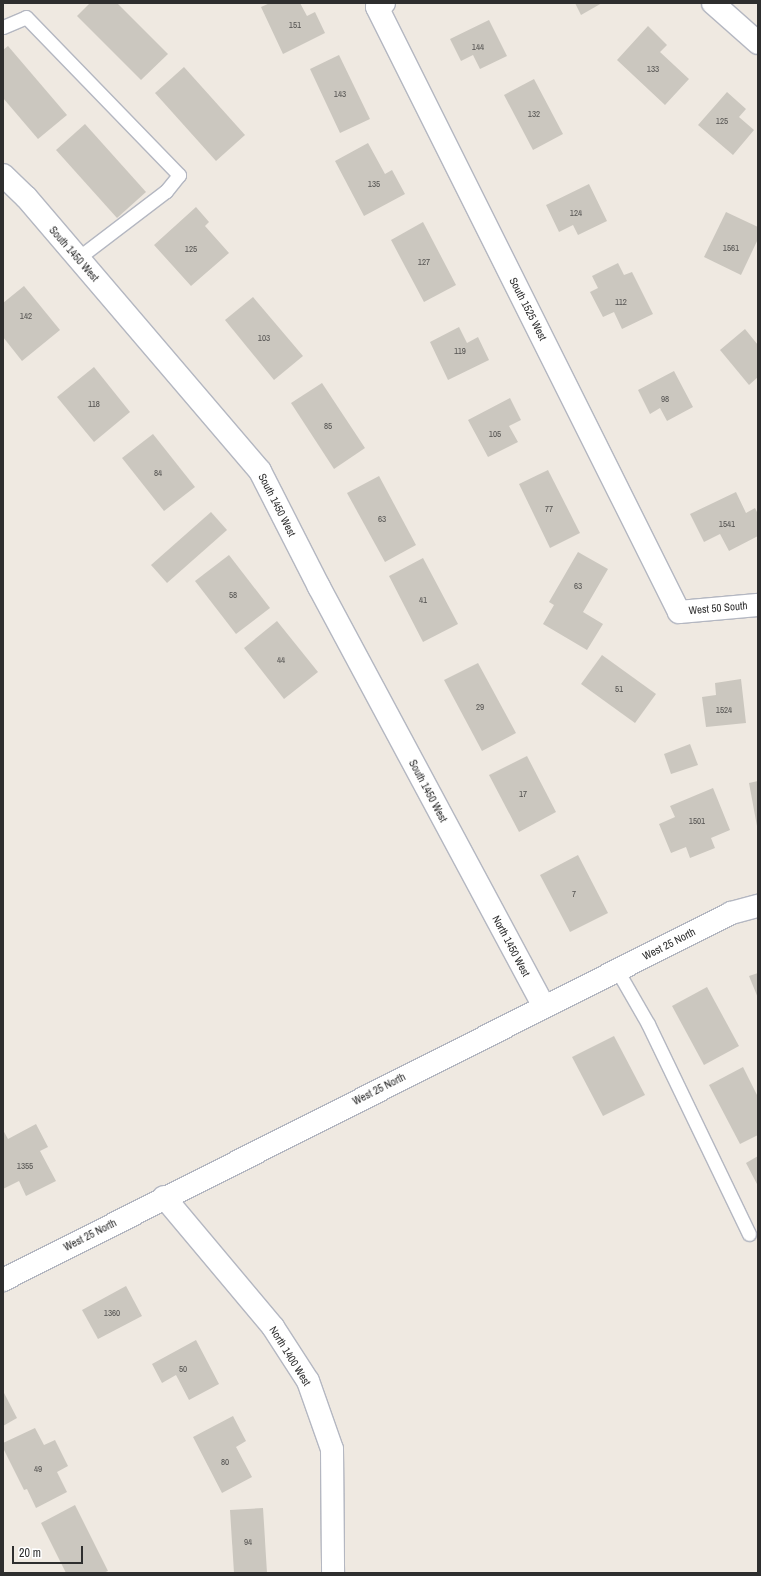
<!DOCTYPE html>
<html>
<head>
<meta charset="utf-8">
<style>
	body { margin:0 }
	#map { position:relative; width:761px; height:1576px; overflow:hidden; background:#efe9e1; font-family:"Archivo Narrow",sans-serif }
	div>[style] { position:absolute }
	.building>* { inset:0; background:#cbc7bf }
	.roads { filter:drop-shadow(1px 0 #b4b7c1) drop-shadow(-1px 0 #b4b7c1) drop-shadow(0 1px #b4b7c1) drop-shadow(0 -1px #b4b7c1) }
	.service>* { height:13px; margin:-6.5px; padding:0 6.5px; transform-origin:6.5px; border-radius:6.5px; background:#fff }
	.minor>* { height:22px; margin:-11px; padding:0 11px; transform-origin:11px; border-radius:11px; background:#fff }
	span { translate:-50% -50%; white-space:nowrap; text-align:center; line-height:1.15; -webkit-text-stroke:3.5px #fff; paint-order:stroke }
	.number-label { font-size:9px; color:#555452 }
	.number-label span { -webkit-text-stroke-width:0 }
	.street-label { font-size:11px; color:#2e2e2e }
	.frame { position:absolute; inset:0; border:4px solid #2e2e2e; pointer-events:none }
	.scale { position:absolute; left:12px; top:1546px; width:71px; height:18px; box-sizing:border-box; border:2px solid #2e2e2e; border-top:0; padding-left:5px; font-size:12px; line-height:14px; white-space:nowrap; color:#2e2e2e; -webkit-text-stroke:3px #fff; paint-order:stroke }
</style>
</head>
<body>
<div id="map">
	<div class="building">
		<i style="clip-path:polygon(90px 3px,117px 3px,168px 54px,141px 80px,77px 16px)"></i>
		<i style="clip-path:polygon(270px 3px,300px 3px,307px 16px,315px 12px,325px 33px,283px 54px,261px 7px)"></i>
		<i style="clip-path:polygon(575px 3px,602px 3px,581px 15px)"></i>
		<i style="clip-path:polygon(489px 20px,507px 56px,480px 69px,473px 55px,461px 61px,450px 39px)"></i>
		<i style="clip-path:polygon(648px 26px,667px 45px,660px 52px,689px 79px,665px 105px,617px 60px)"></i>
		<i style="clip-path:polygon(8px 46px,67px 115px,38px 139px,3px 98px,3px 50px)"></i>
		<i style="clip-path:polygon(339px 55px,370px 119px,340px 133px,310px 69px)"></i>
		<i style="clip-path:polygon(184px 67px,245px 135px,216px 161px,155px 93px)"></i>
		<i style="clip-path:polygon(534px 79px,563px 134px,533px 150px,504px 95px)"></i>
		<i style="clip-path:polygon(727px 92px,746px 109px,739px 117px,754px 130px,733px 155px,698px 125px)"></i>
		<i style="clip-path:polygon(85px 124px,146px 192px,117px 218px,56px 150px)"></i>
		<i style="clip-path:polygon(368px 143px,385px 174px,392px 170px,405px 194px,364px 216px,335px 161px)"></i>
		<i style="clip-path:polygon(589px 184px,607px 221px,578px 235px,573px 225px,559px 232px,546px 205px)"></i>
		<i style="clip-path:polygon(196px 207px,209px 222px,205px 226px,229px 253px,191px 286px,154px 245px)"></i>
		<i style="clip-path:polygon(726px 212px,758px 227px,758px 239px,741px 275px,704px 257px)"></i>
		<i style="clip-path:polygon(423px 222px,456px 285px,424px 302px,391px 240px)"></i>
		<i style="clip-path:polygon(618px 263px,624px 275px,632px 272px,653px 314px,622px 329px,614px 312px,603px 317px,590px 292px,598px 288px,592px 276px)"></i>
		<i style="clip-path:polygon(24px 286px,60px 330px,22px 361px,3px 337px,3px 303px)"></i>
		<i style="clip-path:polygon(253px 297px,303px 356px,274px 380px,225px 320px)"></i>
		<i style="clip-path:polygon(459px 327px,467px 343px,478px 337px,489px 360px,448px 380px,430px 342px)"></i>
		<i style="clip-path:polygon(745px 329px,758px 345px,758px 377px,749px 385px,720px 350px)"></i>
		<i style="clip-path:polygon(94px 367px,130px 412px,94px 442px,57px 397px)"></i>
		<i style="clip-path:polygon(674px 371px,693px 407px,667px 421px,660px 408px,650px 414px,638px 390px)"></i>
		<i style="clip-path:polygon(322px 383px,365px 448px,334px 469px,291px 403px)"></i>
		<i style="clip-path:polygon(510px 398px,521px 420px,509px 426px,518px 442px,488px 457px,468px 420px)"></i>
		<i style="clip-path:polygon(153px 434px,195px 487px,164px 511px,122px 458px)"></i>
		<i style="clip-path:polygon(548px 470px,580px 533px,550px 548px,519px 484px)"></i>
		<i style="clip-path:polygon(379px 476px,416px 545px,385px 562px,347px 493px)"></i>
		<i style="clip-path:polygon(736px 492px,746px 513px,755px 508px,758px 514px,758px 536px,729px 551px,720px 534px,704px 542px,690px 514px)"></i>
		<i style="clip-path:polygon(211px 512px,227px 530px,167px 583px,151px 565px)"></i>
		<i style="clip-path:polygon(578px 552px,608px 569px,583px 612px,603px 624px,587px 650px,543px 624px,554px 605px,549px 602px)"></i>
		<i style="clip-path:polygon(229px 555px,270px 608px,236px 634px,195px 581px)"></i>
		<i style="clip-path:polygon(423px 558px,458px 624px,423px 642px,389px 576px)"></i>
		<i style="clip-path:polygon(277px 621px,318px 672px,284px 699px,244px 648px)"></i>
		<i style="clip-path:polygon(602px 655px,656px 694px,635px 723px,581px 684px)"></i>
		<i style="clip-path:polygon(478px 663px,516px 733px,482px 751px,444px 680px)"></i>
		<i style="clip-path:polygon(741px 679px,746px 723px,706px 727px,702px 697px,716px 695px,715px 683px)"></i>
		<i style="clip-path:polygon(690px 744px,698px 765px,671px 774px,664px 754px)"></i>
		<i style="clip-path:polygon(527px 756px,556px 812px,519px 832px,489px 775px)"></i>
		<i style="clip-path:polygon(758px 781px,758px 825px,757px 826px,749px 783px)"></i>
		<i style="clip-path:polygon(713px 788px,730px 830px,711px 838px,715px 848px,690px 858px,686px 847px,671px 853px,659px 824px,675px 817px,670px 806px)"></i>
		<i style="clip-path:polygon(578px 855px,608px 913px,570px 932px,540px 875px)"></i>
		<i style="clip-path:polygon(758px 973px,758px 998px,749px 976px)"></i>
		<i style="clip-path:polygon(707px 987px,739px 1046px,704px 1065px,672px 1006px)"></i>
		<i style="clip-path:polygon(614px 1036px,645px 1095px,603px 1116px,572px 1057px)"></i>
		<i style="clip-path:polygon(743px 1067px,758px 1097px,758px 1135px,740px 1144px,709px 1085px)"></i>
		<i style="clip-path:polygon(36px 1124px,48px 1147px,40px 1151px,56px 1181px,26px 1196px,19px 1181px,3px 1189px,3px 1130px,8px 1139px)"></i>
		<i style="clip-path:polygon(758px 1156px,758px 1186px,746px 1163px)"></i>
		<i style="clip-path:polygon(126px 1286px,142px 1316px,98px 1339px,82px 1310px)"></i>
		<i style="clip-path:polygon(196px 1340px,219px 1384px,189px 1400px,176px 1375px,162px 1383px,152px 1364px)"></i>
		<i style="clip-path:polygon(3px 1391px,17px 1418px,3px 1426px)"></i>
		<i style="clip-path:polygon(233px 1416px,246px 1441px,236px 1447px,252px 1477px,222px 1493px,193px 1437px)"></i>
		<i style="clip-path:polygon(35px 1428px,44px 1445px,55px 1440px,68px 1466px,57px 1472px,67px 1492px,36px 1508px,27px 1489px,24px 1490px,3px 1448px,3px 1443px)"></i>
		<i style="clip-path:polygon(75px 1505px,108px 1571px,103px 1573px,66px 1573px,41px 1523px)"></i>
		<i style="clip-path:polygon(263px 1508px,267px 1573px,234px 1573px,230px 1510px)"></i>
	</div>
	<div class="roads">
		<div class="service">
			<i style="left:3px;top:27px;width:25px;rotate:-23deg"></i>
			<i style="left:26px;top:17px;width:220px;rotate:45.9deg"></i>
			<i style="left:179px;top:175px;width:21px;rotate:129deg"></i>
			<i style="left:166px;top:191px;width:111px;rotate:142.7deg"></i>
			<i style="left:617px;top:970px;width:62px;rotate:60.1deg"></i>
			<i style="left:648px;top:1024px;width:233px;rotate:64.3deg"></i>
		</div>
		<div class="minor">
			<i style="left:384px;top:3px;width:8px;rotate:150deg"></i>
			<i style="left:377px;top:7px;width:676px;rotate:63.47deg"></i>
			<i style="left:679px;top:612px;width:79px;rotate:-5.1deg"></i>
			<i style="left:713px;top:3px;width:60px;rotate:41.6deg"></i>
			<i style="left:3px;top:175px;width:32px;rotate:44deg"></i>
			<i style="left:26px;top:197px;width:360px;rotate:49.5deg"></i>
			<i style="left:260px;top:471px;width:130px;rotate:63deg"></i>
			<i style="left:319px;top:587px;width:476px;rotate:61.8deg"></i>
			<i style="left:164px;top:1197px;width:170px;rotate:50deg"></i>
			<i style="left:273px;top:1327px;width:64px;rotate:57.1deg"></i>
			<i style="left:308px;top:1381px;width:72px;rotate:70.6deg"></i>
			<i style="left:332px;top:1449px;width:124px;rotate:89.5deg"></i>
			<i style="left:3px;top:1280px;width:815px;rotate:-26.75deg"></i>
			<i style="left:731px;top:913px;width:28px;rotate:-15deg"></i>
		</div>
	</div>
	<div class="number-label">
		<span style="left:295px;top:25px">151</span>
		<span style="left:478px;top:47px">144</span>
		<span style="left:653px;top:69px">133</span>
		<span style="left:340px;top:94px">143</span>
		<span style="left:534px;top:114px">132</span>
		<span style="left:722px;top:121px">125</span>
		<span style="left:374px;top:184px">135</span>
		<span style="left:576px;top:213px">124</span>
		<span style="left:731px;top:248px">1561</span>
		<span style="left:191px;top:249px">125</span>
		<span style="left:424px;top:262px">127</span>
		<span style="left:621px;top:302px">112</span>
		<span style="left:26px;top:316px">142</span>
		<span style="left:264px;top:338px">103</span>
		<span style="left:460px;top:351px">119</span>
		<span style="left:665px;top:399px">98</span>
		<span style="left:94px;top:404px">118</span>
		<span style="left:328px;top:426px">85</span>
		<span style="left:495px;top:434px">105</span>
		<span style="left:158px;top:473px">84</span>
		<span style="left:549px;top:509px">77</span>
		<span style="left:382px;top:519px">63</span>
		<span style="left:727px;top:524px">1541</span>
		<span style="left:578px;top:586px">63</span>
		<span style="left:233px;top:595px">58</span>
		<span style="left:423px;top:600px">41</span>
		<span style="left:281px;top:660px">44</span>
		<span style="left:619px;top:689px">51</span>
		<span style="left:480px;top:707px">29</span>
		<span style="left:724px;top:710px">1524</span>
		<span style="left:523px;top:794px">17</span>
		<span style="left:697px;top:821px">1501</span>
		<span style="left:574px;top:894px">7</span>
		<span style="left:25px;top:1166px">1355</span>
		<span style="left:112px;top:1313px">1360</span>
		<span style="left:183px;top:1369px">50</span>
		<span style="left:225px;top:1462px">80</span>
		<span style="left:38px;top:1469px">49</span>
		<span style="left:248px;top:1542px">94</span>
	</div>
	<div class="street-label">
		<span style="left:74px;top:254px;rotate:49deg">South 1450 West</span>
		<span style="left:528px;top:309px;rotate:63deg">South 1525 West</span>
		<span style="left:277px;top:505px;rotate:63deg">South 1450 West</span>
		<span style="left:718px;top:608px;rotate:-5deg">West 50 South</span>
		<span style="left:428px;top:791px;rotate:62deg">South 1450 West</span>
		<span style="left:669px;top:944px;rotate:-27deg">West 25 North</span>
		<span style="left:511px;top:946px;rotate:62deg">North 1450 West</span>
		<span style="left:379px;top:1089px;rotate:-27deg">West 25 North</span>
		<span style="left:90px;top:1235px;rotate:-27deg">West 25 North</span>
		<span style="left:290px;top:1356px;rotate:58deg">North 1400 West</span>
	</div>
	<div class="frame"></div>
	<div class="scale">20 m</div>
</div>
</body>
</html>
